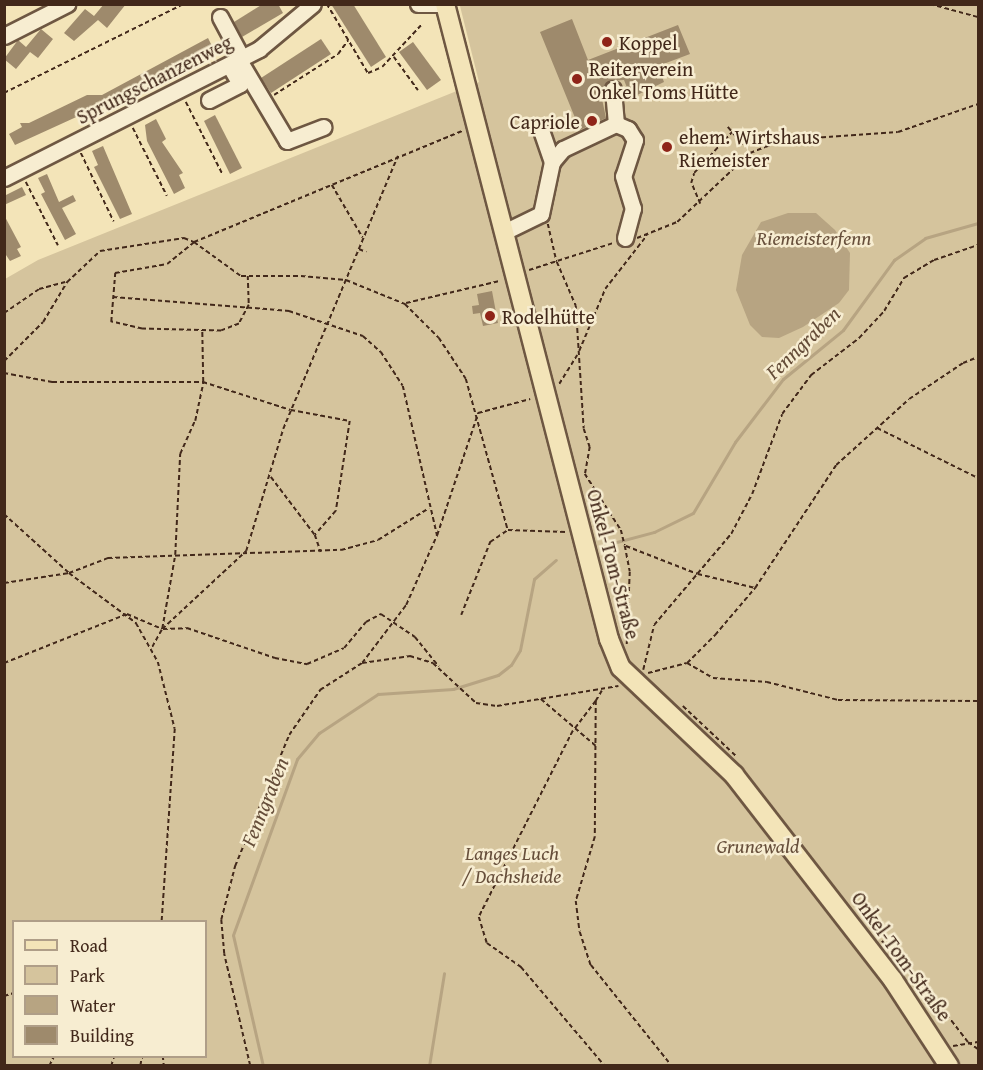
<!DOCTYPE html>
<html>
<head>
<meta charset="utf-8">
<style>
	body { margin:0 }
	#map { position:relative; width:983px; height:1070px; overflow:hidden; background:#f3e4b8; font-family:"Gentium Book Plus",serif }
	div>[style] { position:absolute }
	.green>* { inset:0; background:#d5c49d }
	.water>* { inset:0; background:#b7a482 }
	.stream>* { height:3px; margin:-1.5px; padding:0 1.5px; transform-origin:1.5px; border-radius:1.5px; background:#b7a482 }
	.building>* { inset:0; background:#9e8a6c }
	.path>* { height:1.5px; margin-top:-0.75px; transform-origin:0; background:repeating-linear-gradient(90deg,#42281a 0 4.5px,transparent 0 7.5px) }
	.roads { filter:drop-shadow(2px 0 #6e5742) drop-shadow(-2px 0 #6e5742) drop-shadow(0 2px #6e5742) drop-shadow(0 -2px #6e5742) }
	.minor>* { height:15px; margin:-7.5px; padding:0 7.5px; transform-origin:7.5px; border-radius:7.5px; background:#f7edd1 }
	.major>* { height:18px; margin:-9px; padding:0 9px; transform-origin:9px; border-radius:9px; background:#f3e4b8 }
	.dots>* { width:16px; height:16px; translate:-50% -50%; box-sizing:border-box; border:3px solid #f7edd1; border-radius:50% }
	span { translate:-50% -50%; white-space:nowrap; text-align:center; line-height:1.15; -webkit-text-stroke:5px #f7edd1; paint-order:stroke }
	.poi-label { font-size:20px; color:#42281a }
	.left { translate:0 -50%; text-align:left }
	.right { translate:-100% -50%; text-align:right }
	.street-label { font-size:20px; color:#42281a }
	.park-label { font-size:20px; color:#674f3b; font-style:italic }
	.water-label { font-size:21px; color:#654d39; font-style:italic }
	.frame { position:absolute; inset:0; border:6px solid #42281a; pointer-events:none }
	.legend { position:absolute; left:12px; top:920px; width:195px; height:138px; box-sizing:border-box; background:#f7edd1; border:2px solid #af9e88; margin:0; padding:8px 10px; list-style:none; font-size:18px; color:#42281a }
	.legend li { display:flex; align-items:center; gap:12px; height:30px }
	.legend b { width:30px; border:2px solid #af9e88 }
</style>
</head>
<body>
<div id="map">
	<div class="green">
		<i style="clip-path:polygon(evenodd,465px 5px,978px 5px,978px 1065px,5px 1066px,5px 279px,38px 260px,479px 82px,460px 6px,465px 5px,14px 922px,206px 922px,206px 1056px,14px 1056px,14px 922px)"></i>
	</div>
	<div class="water">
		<i style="clip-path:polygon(788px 213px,816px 213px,835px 230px,850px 253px,849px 290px,839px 303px,803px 327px,779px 338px,762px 337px,750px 325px,736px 290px,742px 255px,761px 222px)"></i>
	</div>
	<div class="stream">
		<i style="left:609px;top:544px;width:47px;rotate:-14.9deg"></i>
		<i style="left:654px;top:532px;width:43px;rotate:-26deg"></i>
		<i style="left:693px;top:513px;width:82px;rotate:-59.4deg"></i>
		<i style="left:735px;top:442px;width:79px;rotate:-52.7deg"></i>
		<i style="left:783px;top:379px;width:77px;rotate:-39.2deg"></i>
		<i style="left:843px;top:330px;width:87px;rotate:-53.9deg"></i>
		<i style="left:894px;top:260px;width:38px;rotate:-35deg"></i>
		<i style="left:925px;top:238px;width:55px;rotate:-15.8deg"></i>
		<i style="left:263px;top:1066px;width:134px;rotate:-102.9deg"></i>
		<i style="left:233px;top:935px;width:187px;rotate:-70deg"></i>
		<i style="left:297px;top:759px;width:34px;rotate:-50deg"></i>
		<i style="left:319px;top:733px;width:71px;rotate:-33.5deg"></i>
		<i style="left:378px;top:694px;width:75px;rotate:-3.8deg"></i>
		<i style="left:453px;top:689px;width:47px;rotate:-17.3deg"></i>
		<i style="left:498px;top:675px;width:16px;rotate:-38deg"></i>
		<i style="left:511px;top:665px;width:17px;rotate:-59deg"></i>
		<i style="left:520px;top:650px;width:72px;rotate:-78.8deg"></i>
		<i style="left:534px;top:579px;width:29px;rotate:-41deg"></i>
		<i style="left:429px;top:1066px;width:94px;rotate:-80.8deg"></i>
	</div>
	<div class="building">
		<i style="clip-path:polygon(104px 4px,126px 4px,107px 28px,98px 20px,74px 41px,64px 33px,85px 9px,94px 16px)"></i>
		<i style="clip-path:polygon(263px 4px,278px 4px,283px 13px,242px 37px,234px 22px)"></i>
		<i style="clip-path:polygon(331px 4px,353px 4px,386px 57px,371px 67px)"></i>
		<i style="clip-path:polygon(572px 19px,588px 60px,678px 25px,690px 54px,658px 66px,664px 82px,631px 98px,624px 80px,608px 81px,602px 99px,606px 118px,580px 130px,540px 32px)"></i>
		<i style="clip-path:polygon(41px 29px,53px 39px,38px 58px,30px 52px,16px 69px,4px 59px,18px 40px,26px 47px)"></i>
		<i style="clip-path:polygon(208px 38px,213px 48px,208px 51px,210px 56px,15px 145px,9px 134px,22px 127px,20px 123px,29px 123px,87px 95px,102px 95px)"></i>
		<i style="clip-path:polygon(321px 39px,331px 54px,271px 93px,261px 78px)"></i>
		<i style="clip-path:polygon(413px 42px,441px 80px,427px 90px,399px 52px)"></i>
		<i style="clip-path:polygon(215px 115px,242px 168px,230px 174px,204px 121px)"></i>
		<i style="clip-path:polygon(156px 119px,166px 139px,162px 142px,183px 173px,179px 175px,185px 188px,174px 194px,147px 141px,145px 125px)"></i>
		<i style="clip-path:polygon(103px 146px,132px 214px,120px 219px,94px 167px,98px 165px,92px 151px)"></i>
		<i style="clip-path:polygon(47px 174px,59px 202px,73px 195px,76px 201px,62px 208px,76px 234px,65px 240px,41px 194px,45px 192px,38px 178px)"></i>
		<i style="clip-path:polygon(22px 187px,26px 195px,4px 205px,4px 196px)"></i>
		<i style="clip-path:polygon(4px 215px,21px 247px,17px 249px,21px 256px,10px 261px,4px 252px)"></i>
		<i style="clip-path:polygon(492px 291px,498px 323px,483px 326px,480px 313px,473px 314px,472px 306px,479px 305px,477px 294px)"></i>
	</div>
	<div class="path">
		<i style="left:327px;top:4px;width:80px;rotate:59.3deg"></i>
		<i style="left:368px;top:73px;width:15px;rotate:-23deg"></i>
		<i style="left:382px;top:67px;width:60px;rotate:-47deg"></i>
		<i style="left:930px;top:4px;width:50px;rotate:15.2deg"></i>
		<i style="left:394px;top:57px;width:41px;rotate:54deg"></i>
		<i style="left:4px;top:93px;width:200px;rotate:-26.4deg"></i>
		<i style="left:274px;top:95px;width:76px;rotate:-32.6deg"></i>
		<i style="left:338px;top:54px;width:17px;rotate:-54deg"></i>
		<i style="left:186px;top:102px;width:80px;rotate:63.1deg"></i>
		<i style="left:728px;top:127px;width:23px;rotate:50deg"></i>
		<i style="left:133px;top:128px;width:76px;rotate:63.4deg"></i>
		<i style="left:81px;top:153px;width:76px;rotate:64.4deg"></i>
		<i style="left:26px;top:182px;width:71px;rotate:63.1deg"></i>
		<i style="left:332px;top:185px;width:61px;rotate:59.7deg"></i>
		<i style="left:700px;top:204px;width:23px;rotate:-113deg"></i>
		<i style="left:691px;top:183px;width:10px;rotate:-73deg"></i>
		<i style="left:694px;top:173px;width:56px;rotate:-47.2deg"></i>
		<i style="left:548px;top:224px;width:39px;rotate:77deg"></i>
		<i style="left:557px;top:262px;width:48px;rotate:66.6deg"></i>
		<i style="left:576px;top:306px;width:123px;rotate:86.3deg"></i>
		<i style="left:584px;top:429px;width:19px;rotate:72deg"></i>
		<i style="left:590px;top:447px;width:27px;rotate:100deg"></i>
		<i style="left:585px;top:474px;width:67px;rotate:57.3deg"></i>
		<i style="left:621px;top:530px;width:16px;rotate:76deg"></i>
		<i style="left:625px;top:546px;width:26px;rotate:79deg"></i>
		<i style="left:630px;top:572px;width:73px;rotate:92.4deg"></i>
		<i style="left:637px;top:238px;width:43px;rotate:-21.8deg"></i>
		<i style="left:677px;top:222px;width:100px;rotate:-43.4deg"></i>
		<i style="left:750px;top:153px;width:16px;rotate:-22deg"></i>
		<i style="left:765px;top:147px;width:20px;rotate:-20deg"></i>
		<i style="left:784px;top:140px;width:114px;rotate:-4deg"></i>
		<i style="left:898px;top:132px;width:85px;rotate:-19.3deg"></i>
		<i style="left:359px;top:249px;width:8px;rotate:23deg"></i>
		<i style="left:529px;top:270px;width:88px;rotate:-17.8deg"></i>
		<i style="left:248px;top:276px;width:29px;rotate:88deg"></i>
		<i style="left:249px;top:305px;width:21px;rotate:118deg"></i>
		<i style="left:239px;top:324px;width:19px;rotate:159deg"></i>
		<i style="left:221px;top:331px;width:79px;rotate:-178.5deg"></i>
		<i style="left:142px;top:329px;width:32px;rotate:-167deg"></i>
		<i style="left:111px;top:322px;width:49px;rotate:-85.3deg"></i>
		<i style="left:115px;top:273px;width:53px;rotate:-9.8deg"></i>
		<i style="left:167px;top:264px;width:35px;rotate:-39deg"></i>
		<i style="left:194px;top:242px;width:58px;rotate:35.9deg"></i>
		<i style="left:241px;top:276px;width:60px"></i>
		<i style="left:301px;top:276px;width:45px;rotate:5.1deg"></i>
		<i style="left:346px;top:280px;width:64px;rotate:22.1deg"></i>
		<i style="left:405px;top:304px;width:48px;rotate:45deg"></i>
		<i style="left:439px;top:338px;width:49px;rotate:56.6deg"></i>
		<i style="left:466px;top:379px;width:157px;rotate:74.5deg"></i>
		<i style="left:113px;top:297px;width:177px;rotate:4.5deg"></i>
		<i style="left:289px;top:311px;width:78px;rotate:18.7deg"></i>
		<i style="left:363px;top:336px;width:24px;rotate:42deg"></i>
		<i style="left:381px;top:352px;width:40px;rotate:57.1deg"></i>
		<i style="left:403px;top:386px;width:153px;rotate:77.1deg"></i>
		<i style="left:406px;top:303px;width:97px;rotate:-13.2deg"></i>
		<i style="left:4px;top:313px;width:42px;rotate:-34.4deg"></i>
		<i style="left:39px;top:289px;width:28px;rotate:-15deg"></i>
		<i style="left:579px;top:351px;width:67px;rotate:-67.2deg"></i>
		<i style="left:605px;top:289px;width:68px;rotate:-52.1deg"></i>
		<i style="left:4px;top:361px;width:55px;rotate:-45deg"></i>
		<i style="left:43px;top:322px;width:47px;rotate:-59deg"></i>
		<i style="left:67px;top:282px;width:45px;rotate:-43.2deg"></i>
		<i style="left:100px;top:251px;width:85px;rotate:-8.8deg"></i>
		<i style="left:184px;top:238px;width:11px;rotate:22deg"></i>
		<i style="left:194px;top:242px;width:292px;rotate:-22.5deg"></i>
		<i style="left:4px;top:373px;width:49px;rotate:10.6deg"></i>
		<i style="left:52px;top:382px;width:151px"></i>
		<i style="left:203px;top:382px;width:51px;rotate:-91.1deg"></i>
		<i style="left:559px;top:384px;width:34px;rotate:-58deg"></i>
		<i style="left:877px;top:428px;width:113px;rotate:26.3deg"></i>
		<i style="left:271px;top:477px;width:73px;rotate:52.8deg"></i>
		<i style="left:315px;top:535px;width:18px;rotate:71deg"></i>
		<i style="left:4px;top:514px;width:88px;rotate:42.2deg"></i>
		<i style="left:69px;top:573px;width:84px;rotate:36.7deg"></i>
		<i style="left:136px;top:623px;width:45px;rotate:60.6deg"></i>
		<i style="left:158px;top:662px;width:69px;rotate:75.8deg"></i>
		<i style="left:175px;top:729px;width:193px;rotate:93.9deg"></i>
		<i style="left:626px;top:546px;width:77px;rotate:21.3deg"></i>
		<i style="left:698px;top:574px;width:59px;rotate:13.8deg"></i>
		<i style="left:4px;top:583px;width:66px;rotate:-8.7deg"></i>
		<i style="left:69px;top:573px;width:42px;rotate:-21deg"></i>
		<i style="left:108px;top:558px;width:233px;rotate:-2deg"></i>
		<i style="left:341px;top:550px;width:38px;rotate:-15deg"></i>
		<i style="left:378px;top:540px;width:60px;rotate:-32.1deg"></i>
		<i style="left:461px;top:615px;width:79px;rotate:-68.3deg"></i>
		<i style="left:490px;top:542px;width:22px;rotate:-34deg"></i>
		<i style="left:508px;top:530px;width:58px;rotate:2deg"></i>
		<i style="left:163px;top:629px;width:24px;rotate:-2deg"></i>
		<i style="left:187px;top:628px;width:93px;rotate:18.8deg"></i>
		<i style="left:275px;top:658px;width:33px;rotate:11deg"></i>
		<i style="left:307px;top:664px;width:40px;rotate:-23.4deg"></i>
		<i style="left:344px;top:648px;width:34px;rotate:-50deg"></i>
		<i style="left:366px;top:622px;width:17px;rotate:-28deg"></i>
		<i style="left:381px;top:614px;width:41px;rotate:34.1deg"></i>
		<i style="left:415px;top:637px;width:38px;rotate:51deg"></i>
		<i style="left:152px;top:647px;width:21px;rotate:-61deg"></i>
		<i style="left:162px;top:629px;width:75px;rotate:-80deg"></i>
		<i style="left:175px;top:555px;width:101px;rotate:-87.2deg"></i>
		<i style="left:180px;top:454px;width:36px;rotate:-66deg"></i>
		<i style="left:195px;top:421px;width:40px;rotate:-78deg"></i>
		<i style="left:203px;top:382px;width:92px;rotate:17.7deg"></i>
		<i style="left:291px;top:410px;width:60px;rotate:10.6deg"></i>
		<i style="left:350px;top:421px;width:91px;rotate:98.8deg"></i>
		<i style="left:336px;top:511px;width:32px;rotate:131deg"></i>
		<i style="left:4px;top:663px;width:132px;rotate:-21.7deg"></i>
		<i style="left:127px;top:614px;width:38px;rotate:23deg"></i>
		<i style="left:162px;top:629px;width:115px;rotate:-42.9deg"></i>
		<i style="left:246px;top:551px;width:127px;rotate:-73.1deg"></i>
		<i style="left:283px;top:429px;width:296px;rotate:-67.2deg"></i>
		<i style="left:362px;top:663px;width:73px;rotate:-52.8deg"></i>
		<i style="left:406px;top:605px;width:77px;rotate:-66.1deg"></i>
		<i style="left:437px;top:535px;width:129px;rotate:-71.4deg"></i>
		<i style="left:478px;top:413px;width:54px;rotate:-15.1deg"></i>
		<i style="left:687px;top:663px;width:30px;rotate:30deg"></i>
		<i style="left:713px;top:678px;width:54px;rotate:4.2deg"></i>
		<i style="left:767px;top:682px;width:73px;rotate:14.2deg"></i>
		<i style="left:838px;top:700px;width:140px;rotate:0.4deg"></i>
		<i style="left:643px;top:670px;width:46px;rotate:-76.3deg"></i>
		<i style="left:654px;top:625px;width:119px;rotate:-49.8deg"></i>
		<i style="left:731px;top:534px;width:45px;rotate:-62.3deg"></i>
		<i style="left:752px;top:494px;width:85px;rotate:-69.4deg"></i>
		<i style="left:782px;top:414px;width:49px;rotate:-53.4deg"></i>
		<i style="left:811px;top:375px;width:61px;rotate:-37.6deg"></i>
		<i style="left:859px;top:338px;width:37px;rotate:-47deg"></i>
		<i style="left:884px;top:311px;width:39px;rotate:-59deg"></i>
		<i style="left:904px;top:278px;width:35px;rotate:-31deg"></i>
		<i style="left:934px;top:260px;width:46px;rotate:-18.8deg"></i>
		<i style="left:648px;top:673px;width:40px;rotate:-14.4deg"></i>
		<i style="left:687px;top:663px;width:40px;rotate:-45deg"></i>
		<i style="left:715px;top:635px;width:62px;rotate:-49.6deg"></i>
		<i style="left:755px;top:588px;width:147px;rotate:-56.6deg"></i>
		<i style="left:836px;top:465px;width:98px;rotate:-42.1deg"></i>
		<i style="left:909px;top:399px;width:65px;rotate:-33.7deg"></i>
		<i style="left:963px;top:363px;width:16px;rotate:-22deg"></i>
		<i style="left:602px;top:691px;width:12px;rotate:121deg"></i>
		<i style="left:596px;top:701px;width:136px;rotate:90.4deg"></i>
		<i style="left:595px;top:837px;width:67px;rotate:106.5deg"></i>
		<i style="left:576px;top:901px;width:31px;rotate:83deg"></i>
		<i style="left:580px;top:932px;width:35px;rotate:72deg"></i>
		<i style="left:591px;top:965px;width:129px;rotate:51.3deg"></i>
		<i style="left:541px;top:699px;width:72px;rotate:40.5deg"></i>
		<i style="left:596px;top:701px;width:38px;rotate:127deg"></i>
		<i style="left:573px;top:731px;width:208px;rotate:116.8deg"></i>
		<i style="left:479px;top:917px;width:27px;rotate:73deg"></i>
		<i style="left:487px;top:943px;width:42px;rotate:35.2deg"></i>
		<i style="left:521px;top:967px;width:130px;rotate:49.7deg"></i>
		<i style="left:683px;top:706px;width:73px;rotate:43.3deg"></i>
		<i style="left:882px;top:941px;width:61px;rotate:46.3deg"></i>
		<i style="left:924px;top:985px;width:72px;rotate:52.3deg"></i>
		<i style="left:968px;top:1042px;width:12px;rotate:35deg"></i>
		<i style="left:4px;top:996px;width:10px;rotate:-17deg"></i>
		<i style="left:953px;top:1046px;width:25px;rotate:-9deg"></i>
		<i style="left:163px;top:1056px;width:10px;rotate:84deg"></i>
		<i style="left:49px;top:1066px;width:11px;rotate:-63deg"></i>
		<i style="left:111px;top:1066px;width:10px;rotate:-73deg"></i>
		<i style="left:140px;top:1066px;width:10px;rotate:-79deg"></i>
		<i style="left:250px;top:1066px;width:115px;rotate:-103.1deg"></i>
		<i style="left:224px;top:954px;width:34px;rotate:-95deg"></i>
		<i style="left:221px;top:920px;width:56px;rotate:-75.5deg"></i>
		<i style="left:235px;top:866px;width:142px;rotate:-67.6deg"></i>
		<i style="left:289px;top:735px;width:55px;rotate:-55.4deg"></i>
		<i style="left:320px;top:690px;width:50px;rotate:-32.7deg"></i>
		<i style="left:362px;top:663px;width:49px;rotate:-8.3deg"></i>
		<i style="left:410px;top:656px;width:24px;rotate:17deg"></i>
		<i style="left:433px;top:663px;width:59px;rotate:42.9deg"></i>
		<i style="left:476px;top:703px;width:21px;rotate:8deg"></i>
		<i style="left:497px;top:706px;width:123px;rotate:-9.4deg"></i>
	</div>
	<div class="roads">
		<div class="minor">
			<i style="left:418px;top:4px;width:21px"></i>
			<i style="left:220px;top:17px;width:47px;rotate:61.8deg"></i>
			<i style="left:4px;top:36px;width:71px;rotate:-26.9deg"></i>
			<i style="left:239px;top:60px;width:94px;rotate:59.3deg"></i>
			<i style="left:287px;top:141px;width:39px;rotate:-21deg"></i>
			<i style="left:209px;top:100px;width:35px;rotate:-27deg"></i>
			<i style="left:240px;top:84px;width:22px;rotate:-120deg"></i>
			<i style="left:616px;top:124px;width:13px;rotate:23deg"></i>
			<i style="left:628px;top:129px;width:13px;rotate:58deg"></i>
			<i style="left:635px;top:140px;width:38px;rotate:108deg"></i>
			<i style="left:623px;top:176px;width:34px;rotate:73deg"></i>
			<i style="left:633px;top:208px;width:31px;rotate:105deg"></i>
			<i style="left:542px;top:133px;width:31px;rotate:71deg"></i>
			<i style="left:4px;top:178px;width:286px;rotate:-26.8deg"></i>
			<i style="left:259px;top:49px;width:70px;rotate:-39.8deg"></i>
			<i style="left:504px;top:232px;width:41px;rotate:-25.9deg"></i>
			<i style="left:541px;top:214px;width:53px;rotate:-78.1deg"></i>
			<i style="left:552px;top:162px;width:17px;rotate:-50deg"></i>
			<i style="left:563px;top:149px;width:59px;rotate:-25.3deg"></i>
			<i style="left:616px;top:124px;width:35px;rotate:-95deg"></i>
		</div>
		<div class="major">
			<i style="left:445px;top:4px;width:656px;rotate:75.52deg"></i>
			<i style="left:609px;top:639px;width:31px;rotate:68deg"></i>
			<i style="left:621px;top:668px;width:156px;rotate:43.4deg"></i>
			<i style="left:734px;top:775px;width:259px;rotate:52.2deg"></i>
			<i style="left:893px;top:980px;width:103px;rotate:56.9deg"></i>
		</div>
	</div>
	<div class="dots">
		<i style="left:607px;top:42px;background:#8f2418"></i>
		<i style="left:577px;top:79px;background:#8f2418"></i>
		<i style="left:592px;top:121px;background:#8f2418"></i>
		<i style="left:667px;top:147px;background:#8f2418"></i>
		<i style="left:490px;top:316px;background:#8f2418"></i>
	</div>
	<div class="poi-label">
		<span class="left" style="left:619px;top:42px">Koppel</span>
		<span class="left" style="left:589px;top:80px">Reiterverein<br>Onkel Toms Hütte</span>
		<span class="right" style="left:580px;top:121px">Capriole</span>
		<span class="left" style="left:679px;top:148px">ehem. Wirtshaus<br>Riemeister</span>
		<span class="left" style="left:502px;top:316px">Rodelhütte</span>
	</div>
	<div class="street-label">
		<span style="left:154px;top:79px;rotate:-27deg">Sprungschanzenweg</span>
		<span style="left:614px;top:564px;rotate:75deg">Onkel-Tom-Straße</span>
		<span style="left:902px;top:956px;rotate:54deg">Onkel-Tom-Straße</span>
	</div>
	<div class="park-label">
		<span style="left:814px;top:237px">Riemeisterfenn</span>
		<span style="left:758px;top:845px">Grunewald</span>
		<span style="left:512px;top:864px">Langes Luch<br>/ Dachsheide</span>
	</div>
	<div class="water-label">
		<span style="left:803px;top:343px;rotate:-44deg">Fenngraben</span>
		<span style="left:265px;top:802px;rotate:-68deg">Fenngraben</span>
	</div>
	<div class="frame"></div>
	<ul class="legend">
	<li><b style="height:8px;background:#f3e4b8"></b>Road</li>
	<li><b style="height:16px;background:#d5c49d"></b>Park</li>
	<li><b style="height:16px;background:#b7a482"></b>Water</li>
	<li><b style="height:16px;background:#9e8a6c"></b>Building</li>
	</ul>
</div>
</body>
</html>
